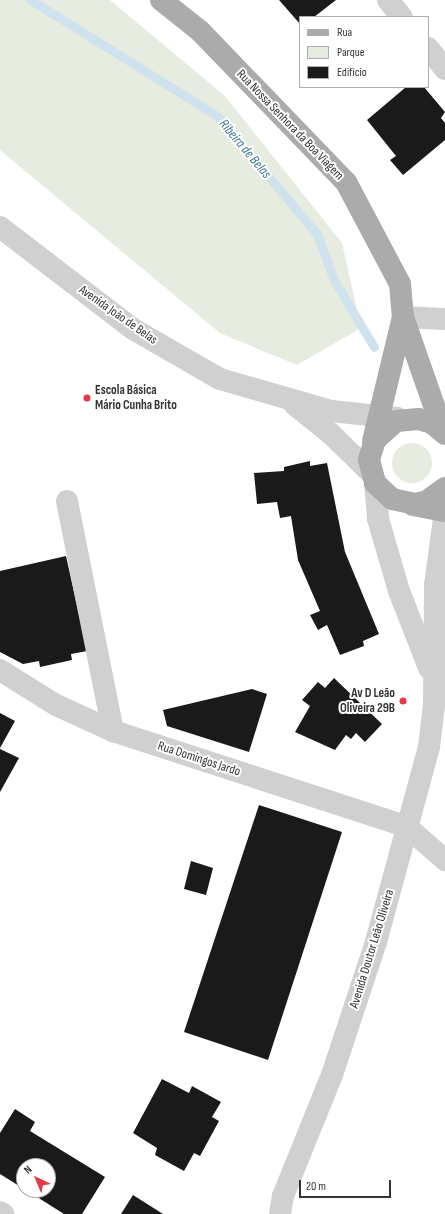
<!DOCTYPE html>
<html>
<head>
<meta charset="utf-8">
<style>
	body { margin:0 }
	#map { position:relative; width:445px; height:1214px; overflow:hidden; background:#fff; font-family:"Sofia Sans Condensed",sans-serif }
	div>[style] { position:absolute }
	.green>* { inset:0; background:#e6ecdf }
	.round { border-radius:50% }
	.stream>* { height:9px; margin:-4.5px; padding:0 4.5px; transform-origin:4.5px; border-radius:4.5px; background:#cfe2ee }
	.building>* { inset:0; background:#1a1a1a }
	.minor>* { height:22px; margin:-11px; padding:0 11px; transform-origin:11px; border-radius:11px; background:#d0d0d0 }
	.major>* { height:22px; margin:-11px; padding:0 11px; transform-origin:11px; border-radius:11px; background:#ababab }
	.dots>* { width:11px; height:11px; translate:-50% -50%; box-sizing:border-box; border:2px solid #fff; border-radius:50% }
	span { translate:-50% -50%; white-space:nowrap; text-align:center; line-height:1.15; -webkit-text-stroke:4px #fff; paint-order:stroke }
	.street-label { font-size:13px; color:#333 }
	.poi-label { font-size:13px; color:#333; font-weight:700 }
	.left { translate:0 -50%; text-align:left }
	.right { translate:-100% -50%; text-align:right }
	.water-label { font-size:14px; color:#3f7597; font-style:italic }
	.legend { position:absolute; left:299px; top:16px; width:130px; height:72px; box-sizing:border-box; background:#fff; border:1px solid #adadad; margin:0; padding:5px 7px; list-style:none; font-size:12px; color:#333 }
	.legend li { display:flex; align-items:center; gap:8px; height:20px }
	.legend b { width:20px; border:1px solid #adadad }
	.north { position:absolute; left:16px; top:1158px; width:40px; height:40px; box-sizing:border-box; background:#fff; border:1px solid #adadad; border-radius:50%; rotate:316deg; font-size:11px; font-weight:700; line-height:16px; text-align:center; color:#333 }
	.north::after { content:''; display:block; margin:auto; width:14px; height:18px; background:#e63946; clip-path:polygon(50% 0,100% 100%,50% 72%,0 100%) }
	.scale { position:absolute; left:299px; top:1180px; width:92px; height:18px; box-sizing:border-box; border:2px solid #333; border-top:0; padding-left:5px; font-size:12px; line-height:14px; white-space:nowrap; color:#333; -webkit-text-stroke:3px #fff; paint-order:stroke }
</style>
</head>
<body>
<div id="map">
	<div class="green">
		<i style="clip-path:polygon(0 0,110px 0,225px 96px,342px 243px,361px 328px,297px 365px,220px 333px,0 150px)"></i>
		<i class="round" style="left:392px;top:443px;width:40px;height:40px"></i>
	</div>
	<div class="stream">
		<i style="left:31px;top:0;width:219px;rotate:31.9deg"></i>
		<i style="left:217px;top:116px;width:155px;rotate:49.7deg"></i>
		<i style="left:317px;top:234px;width:49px;rotate:69.7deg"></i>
		<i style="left:334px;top:280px;width:78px;rotate:59.2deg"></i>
	</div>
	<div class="building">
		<i style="clip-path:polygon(279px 0,336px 0,314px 17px,300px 17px,300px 24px)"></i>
		<i style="clip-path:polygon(406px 87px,424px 87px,445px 112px,441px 118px,445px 123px,445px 140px,403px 175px,390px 160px,396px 156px,367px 120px)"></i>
		<i style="clip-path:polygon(310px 461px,310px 466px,327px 463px,345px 552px,379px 634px,363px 641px,364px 646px,340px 655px,327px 625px,318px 630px,310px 615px,320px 611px,298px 560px,291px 516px,280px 518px,277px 502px,257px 504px,254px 473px,284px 471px,284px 467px)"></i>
		<i style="clip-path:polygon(66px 556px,87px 651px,71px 654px,72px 660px,40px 667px,39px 661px,23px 664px,0 652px,0 571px)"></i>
		<i style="clip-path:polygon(334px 678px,382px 724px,365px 742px,356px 733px,351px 739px,346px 735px,335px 750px,295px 732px,310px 706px,302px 700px,318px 682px,325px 688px)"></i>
		<i style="clip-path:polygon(252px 689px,267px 694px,249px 752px,167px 726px,163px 710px)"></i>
		<i style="clip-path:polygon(0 713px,15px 721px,0 748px)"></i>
		<i style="clip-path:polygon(0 749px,19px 758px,0 792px)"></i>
		<i style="clip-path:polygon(259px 805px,342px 832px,268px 1060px,184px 1032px)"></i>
		<i style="clip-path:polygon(191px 861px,213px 868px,206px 895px,184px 889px)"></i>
		<i style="clip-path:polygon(162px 1079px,189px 1093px,192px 1086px,221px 1102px,212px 1117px,219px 1121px,200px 1156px,194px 1153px,184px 1171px,155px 1155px,157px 1148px,133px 1133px)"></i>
		<i style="clip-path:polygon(15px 1109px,35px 1122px,30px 1131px,105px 1177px,82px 1214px,64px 1214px,26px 1190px,48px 1190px,48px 1166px,24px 1166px,24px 1189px,0 1174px,0 1133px)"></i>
		<i style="clip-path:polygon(133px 1195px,163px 1214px,121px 1214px)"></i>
	</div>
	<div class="minor">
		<i style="left:388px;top:0;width:22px;rotate:51deg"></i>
		<i style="left:428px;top:48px;width:27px;rotate:51deg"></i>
		<i style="left:0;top:227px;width:168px;rotate:37.5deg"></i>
		<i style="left:133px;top:329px;width:100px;rotate:29.9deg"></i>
		<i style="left:220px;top:379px;width:116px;rotate:16.1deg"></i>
		<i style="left:331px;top:411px;width:67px;rotate:6deg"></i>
		<i style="left:403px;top:317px;width:42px;rotate:2.7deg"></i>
		<i style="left:295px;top:405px;width:46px;rotate:38.9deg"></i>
		<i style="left:331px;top:434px;width:54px;rotate:44.3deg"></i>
		<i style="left:375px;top:483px;width:36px;rotate:85deg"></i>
		<i style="left:378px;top:519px;width:75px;rotate:73.7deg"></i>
		<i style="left:399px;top:591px;width:83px;rotate:68.7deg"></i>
		<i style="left:67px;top:501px;width:235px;rotate:78.7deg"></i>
		<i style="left:0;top:670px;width:66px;rotate:32deg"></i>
		<i style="left:56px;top:705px;width:63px;rotate:24.5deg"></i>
		<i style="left:113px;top:731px;width:308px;rotate:18deg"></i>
		<i style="left:406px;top:826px;width:52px;rotate:41.1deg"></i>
		<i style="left:0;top:1212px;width:4px;rotate:34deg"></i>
		<i style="left:280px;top:1214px;width:18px;rotate:-81deg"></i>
		<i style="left:283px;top:1196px;width:131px;rotate:-68deg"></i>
		<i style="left:332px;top:1075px;width:140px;rotate:-71.7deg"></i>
		<i style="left:376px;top:942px;width:202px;rotate:-74.8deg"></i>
		<i style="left:429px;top:747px;width:42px;rotate:-83.2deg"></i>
		<i style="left:434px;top:705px;width:120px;rotate:-89.5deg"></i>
		<i style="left:435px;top:585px;width:75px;rotate:-82.3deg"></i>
	</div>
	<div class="major">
		<i style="left:161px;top:0;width:50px;rotate:38.5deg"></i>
		<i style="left:200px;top:31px;width:210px;rotate:46deg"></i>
		<i style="left:346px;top:182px;width:115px;rotate:62.1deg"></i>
		<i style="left:400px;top:284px;width:33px;rotate:85deg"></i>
		<i style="left:403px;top:317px;width:121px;rotate:70.7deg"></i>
		<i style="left:445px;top:434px;width:17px;rotate:-140deg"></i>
		<i style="left:432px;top:423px;width:14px;rotate:-163deg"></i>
		<i style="left:419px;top:419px;width:23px;rotate:175deg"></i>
		<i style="left:396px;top:421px;width:28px;rotate:138deg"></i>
		<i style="left:375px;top:440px;width:21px;rotate:107deg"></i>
		<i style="left:369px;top:460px;width:24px;rotate:75deg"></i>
		<i style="left:375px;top:483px;width:23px;rotate:43deg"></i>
		<i style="left:392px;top:499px;width:25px;rotate:12deg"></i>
		<i style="left:416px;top:504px;width:11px;rotate:-15deg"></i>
		<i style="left:427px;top:501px;width:22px;rotate:-36deg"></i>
		<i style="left:373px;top:441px;width:128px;rotate:-76.4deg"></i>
		<i style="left:413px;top:505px;width:33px;rotate:11deg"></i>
	</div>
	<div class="dots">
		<i style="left:87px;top:398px;background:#e63946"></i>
		<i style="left:403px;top:701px;background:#e63946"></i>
	</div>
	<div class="street-label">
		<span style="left:290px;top:125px;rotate:46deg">Rua Nossa Senhora da Boa Viagem</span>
		<span style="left:118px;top:315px;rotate:35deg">Avenida João de Belas</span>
		<span style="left:199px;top:759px;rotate:18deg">Rua Domingos Jardo</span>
		<span style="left:372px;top:949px;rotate:-73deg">Avenida Doutor Leão Oliveira</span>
	</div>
	<div class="poi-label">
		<span class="left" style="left:95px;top:398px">Escola Básica<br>Mário Cunha Brito</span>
		<span class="right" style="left:395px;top:701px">Av D Leão<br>Oliveira 29B</span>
	</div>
	<div class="water-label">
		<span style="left:245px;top:149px;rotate:50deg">Ribeira de Belas</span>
	</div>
	<ul class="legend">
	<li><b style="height:5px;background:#ababab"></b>Rua</li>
	<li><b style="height:11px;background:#e6ecdf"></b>Parque</li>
	<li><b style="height:11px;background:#1a1a1a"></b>Edifício</li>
	</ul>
	<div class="north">N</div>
	<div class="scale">20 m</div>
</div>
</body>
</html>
